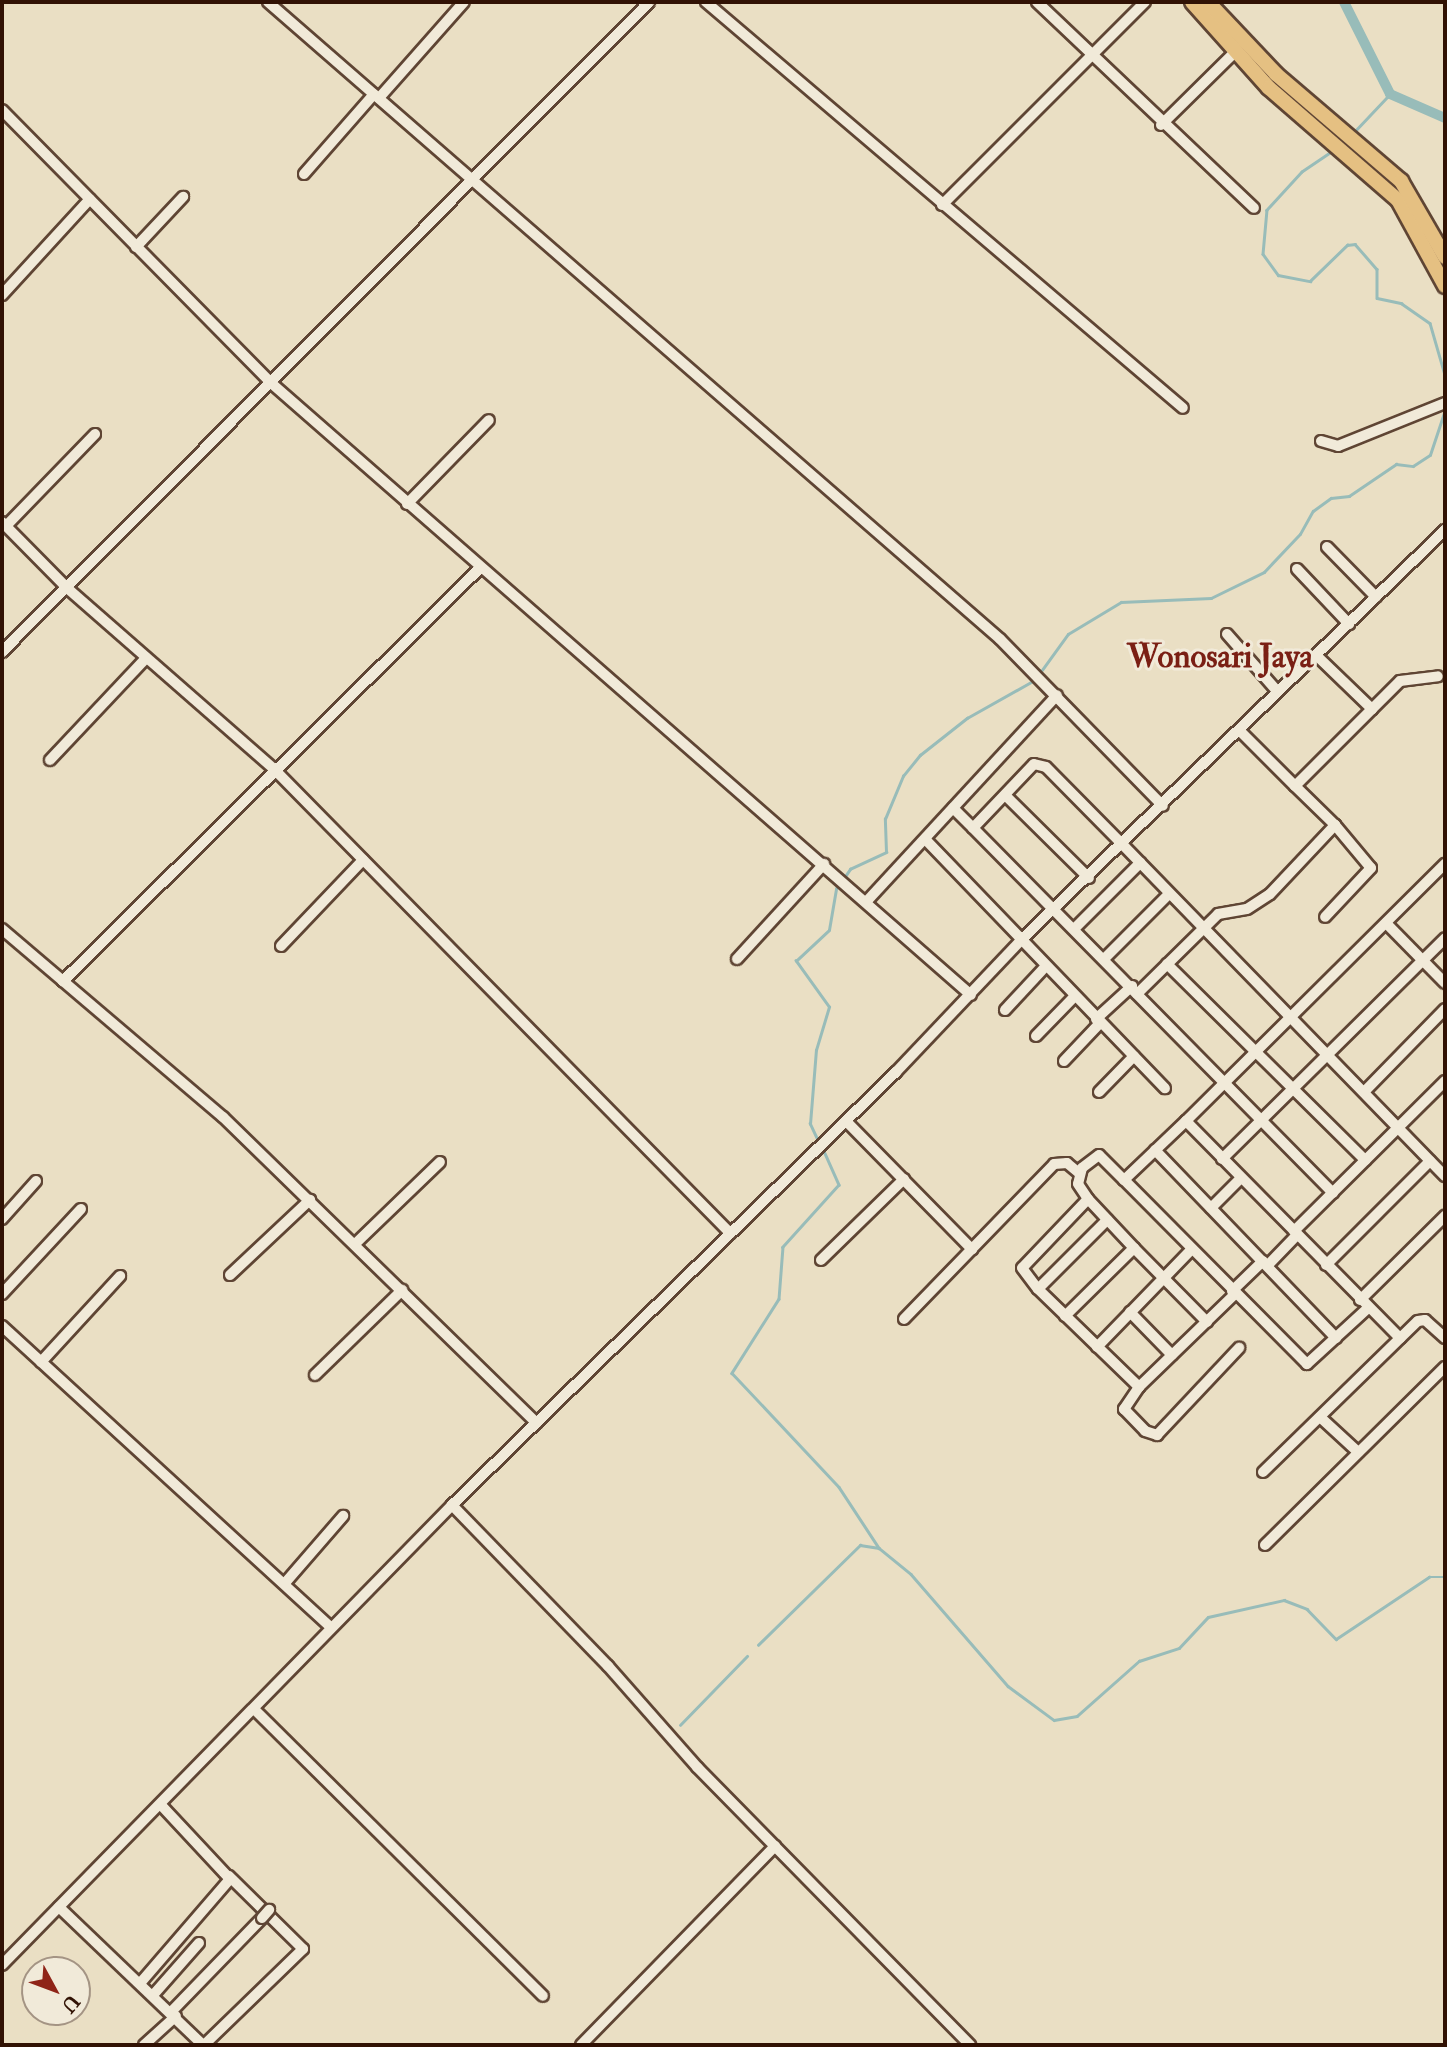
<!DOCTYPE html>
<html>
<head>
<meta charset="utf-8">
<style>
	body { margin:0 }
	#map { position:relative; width:1447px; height:2047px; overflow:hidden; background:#eadfc4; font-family:"IM FELL Double Pica",serif }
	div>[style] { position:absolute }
	.stream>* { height:2.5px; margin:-1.25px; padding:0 1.25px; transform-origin:1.25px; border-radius:1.25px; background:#98bcb9 }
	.canal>* { height:10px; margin:-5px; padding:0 5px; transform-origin:5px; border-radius:5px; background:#98bcb9 }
	.roads { filter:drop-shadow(2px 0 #5f4534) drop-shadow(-2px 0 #5f4534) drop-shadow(0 2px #5f4534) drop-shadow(0 -2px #5f4534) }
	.minor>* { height:10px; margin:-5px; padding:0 5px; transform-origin:5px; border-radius:5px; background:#f1ead9 }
	.highway>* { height:14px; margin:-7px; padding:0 7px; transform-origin:7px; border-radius:7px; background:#e5c082 }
	.bridges { filter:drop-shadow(2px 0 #5f4534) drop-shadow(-2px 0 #5f4534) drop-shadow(0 2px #5f4534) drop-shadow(0 -2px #5f4534) }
	.minor-bridge>* { height:10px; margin:-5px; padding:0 5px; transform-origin:5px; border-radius:5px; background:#f1ead9 }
	span { translate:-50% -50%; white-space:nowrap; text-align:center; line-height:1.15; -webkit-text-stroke:6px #f1ead9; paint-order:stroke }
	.quarter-label { font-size:33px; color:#7a1f14; font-weight:700 }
	.frame { position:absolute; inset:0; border:4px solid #311204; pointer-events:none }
	.north { position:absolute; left:21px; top:1956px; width:70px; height:70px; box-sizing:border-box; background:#f1ead9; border:2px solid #a49484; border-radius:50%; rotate:131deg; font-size:19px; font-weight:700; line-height:28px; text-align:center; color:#311204 }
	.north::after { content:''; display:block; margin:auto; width:24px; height:32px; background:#8f2418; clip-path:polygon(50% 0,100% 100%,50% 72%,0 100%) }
</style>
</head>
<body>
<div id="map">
	<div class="stream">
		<i style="left:1354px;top:132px;width:52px;rotate:-46.5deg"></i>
		<i style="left:1333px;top:151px;width:37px;rotate:146deg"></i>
		<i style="left:1302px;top:172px;width:52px;rotate:132.6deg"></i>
		<i style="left:1267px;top:210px;width:44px;rotate:95.2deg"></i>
		<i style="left:1263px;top:254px;width:26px;rotate:54deg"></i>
		<i style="left:1278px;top:275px;width:33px;rotate:11deg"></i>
		<i style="left:1310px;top:281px;width:52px;rotate:-44.2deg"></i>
		<i style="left:1347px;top:245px;width:8px;rotate:-7deg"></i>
		<i style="left:1355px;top:244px;width:33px;rotate:49deg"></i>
		<i style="left:1377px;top:269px;width:29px;rotate:90deg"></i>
		<i style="left:1377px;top:298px;width:25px;rotate:12deg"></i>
		<i style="left:1401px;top:303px;width:35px;rotate:35deg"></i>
		<i style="left:1430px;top:323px;width:54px;rotate:73.9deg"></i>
		<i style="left:1042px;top:670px;width:44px;rotate:-54.2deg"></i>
		<i style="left:1068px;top:634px;width:62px;rotate:-31.1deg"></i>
		<i style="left:1121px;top:602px;width:90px;rotate:-2.5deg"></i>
		<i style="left:1211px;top:598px;width:59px;rotate:-26.1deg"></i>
		<i style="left:1264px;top:572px;width:52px;rotate:-46.5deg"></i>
		<i style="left:1300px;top:534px;width:26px;rotate:-61deg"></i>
		<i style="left:1313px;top:511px;width:22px;rotate:-36deg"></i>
		<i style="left:1331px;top:498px;width:18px;rotate:-6deg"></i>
		<i style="left:1349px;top:496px;width:57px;rotate:-34.2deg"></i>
		<i style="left:1396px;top:464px;width:17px;rotate:7deg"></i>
		<i style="left:1413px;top:466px;width:20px;rotate:-33deg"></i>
		<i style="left:1430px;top:455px;width:47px;rotate:-71.6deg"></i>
		<i style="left:844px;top:878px;width:11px;rotate:-56deg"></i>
		<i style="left:850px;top:869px;width:40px;rotate:-25deg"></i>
		<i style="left:886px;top:852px;width:33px;rotate:-92deg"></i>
		<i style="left:885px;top:819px;width:47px;rotate:-67.3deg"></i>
		<i style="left:903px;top:776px;width:27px;rotate:-51deg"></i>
		<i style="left:920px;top:755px;width:60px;rotate:-38.2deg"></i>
		<i style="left:967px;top:718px;width:76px;rotate:-29.3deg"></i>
		<i style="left:817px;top:1139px;width:17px;rotate:-115deg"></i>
		<i style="left:810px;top:1124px;width:74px;rotate:-85.4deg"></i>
		<i style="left:816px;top:1050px;width:45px;rotate:-73.2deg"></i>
		<i style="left:829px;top:1007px;width:57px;rotate:-125.7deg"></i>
		<i style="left:796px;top:961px;width:45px;rotate:-43.2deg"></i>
		<i style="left:829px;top:930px;width:42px;rotate:-80.3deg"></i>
		<i style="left:824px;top:1151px;width:37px;rotate:66deg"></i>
		<i style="left:839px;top:1185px;width:84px;rotate:132.1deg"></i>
		<i style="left:783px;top:1247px;width:52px;rotate:94.4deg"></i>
		<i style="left:779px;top:1299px;width:88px;rotate:122.4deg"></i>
		<i style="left:732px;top:1373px;width:156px;rotate:46.8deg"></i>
		<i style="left:839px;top:1487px;width:73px;rotate:56.7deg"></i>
		<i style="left:758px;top:1645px;width:143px;rotate:-44.4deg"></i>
		<i style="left:860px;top:1545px;width:19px;rotate:9deg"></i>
		<i style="left:879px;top:1548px;width:41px;rotate:39.1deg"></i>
		<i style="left:911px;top:1574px;width:148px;rotate:49.1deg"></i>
		<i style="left:1008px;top:1686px;width:57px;rotate:36.5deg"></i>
		<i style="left:1054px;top:1720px;width:23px;rotate:-10deg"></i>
		<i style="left:1077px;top:1716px;width:83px;rotate:-41.6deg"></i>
		<i style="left:1139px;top:1661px;width:42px;rotate:-18deg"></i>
		<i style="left:1179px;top:1648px;width:42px;rotate:-46.9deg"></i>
		<i style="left:1208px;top:1617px;width:78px;rotate:-12.6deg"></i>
		<i style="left:1284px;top:1600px;width:25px;rotate:21deg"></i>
		<i style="left:1307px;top:1609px;width:42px;rotate:46deg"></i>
		<i style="left:1336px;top:1639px;width:112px;rotate:-33.7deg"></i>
		<i style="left:1429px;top:1577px;width:16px"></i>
		<i style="left:680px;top:1725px;width:96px;rotate:-45.8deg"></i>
	</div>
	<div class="canal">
		<i style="left:1344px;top:2px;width:103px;rotate:63.4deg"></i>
		<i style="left:1390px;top:94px;width:60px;rotate:23.6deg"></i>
	</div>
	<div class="roads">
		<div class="minor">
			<i style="left:268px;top:2px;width:970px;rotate:41.03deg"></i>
			<i style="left:1000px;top:639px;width:233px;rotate:45.7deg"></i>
			<i style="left:706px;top:2px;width:626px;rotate:40.4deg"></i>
			<i style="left:1037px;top:2px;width:299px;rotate:43.5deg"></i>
			<i style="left:379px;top:98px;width:128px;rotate:-48.5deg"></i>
			<i style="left:2px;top:110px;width:382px;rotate:45.4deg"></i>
			<i style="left:270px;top:382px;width:931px;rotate:41.17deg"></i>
			<i style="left:1161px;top:125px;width:103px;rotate:-44.6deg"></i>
			<i style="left:304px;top:174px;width:106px;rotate:-48.8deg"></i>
			<i style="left:942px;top:205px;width:287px;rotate:-45deg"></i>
			<i style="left:136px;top:247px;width:69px;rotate:-46.8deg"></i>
			<i style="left:2px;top:295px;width:130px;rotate:-47.5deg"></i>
			<i style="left:1321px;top:441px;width:18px;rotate:16deg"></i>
			<i style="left:1338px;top:446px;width:115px;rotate:-21.9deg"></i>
			<i style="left:407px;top:504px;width:117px;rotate:-45.7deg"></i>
			<i style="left:2px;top:522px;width:91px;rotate:45.4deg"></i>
			<i style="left:66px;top:587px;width:276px;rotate:41.2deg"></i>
			<i style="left:274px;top:769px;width:651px;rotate:45.5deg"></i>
			<i style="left:6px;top:526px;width:128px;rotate:-45.9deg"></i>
			<i style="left:1327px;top:547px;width:70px;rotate:45.6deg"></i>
			<i style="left:1297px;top:569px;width:76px;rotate:46.6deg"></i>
			<i style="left:1227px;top:634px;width:76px;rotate:48.7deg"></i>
			<i style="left:2px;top:652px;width:917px;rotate:-45.13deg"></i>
			<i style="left:1316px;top:655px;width:78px;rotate:44deg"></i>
			<i style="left:1239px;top:730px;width:79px;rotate:45deg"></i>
			<i style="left:50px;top:760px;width:140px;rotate:-46.7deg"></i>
			<i style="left:1005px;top:795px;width:118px;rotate:44.7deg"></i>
			<i style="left:953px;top:808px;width:28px;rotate:45deg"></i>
			<i style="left:1335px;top:825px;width:56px;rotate:-135.7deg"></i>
			<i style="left:1295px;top:786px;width:148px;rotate:-45deg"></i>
			<i style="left:1400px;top:681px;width:38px;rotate:-7deg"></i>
			<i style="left:925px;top:839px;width:346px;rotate:46.1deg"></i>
			<i style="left:867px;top:901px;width:280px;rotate:-47.3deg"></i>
			<i style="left:1386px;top:923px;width:84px;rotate:45.5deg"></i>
			<i style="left:1076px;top:927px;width:91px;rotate:-45deg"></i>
			<i style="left:2px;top:929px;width:290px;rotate:40.4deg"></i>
			<i style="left:223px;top:1117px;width:438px;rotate:44.3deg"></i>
			<i style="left:281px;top:946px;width:119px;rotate:-46.4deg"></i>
			<i style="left:1106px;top:957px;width:89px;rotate:-45deg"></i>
			<i style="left:737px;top:959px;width:129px;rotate:-47.5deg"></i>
			<i style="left:1167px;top:964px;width:279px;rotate:44.7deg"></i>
			<i style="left:63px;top:981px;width:585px;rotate:-44.72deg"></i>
			<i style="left:1137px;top:994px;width:114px;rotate:-44.6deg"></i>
			<i style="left:1218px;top:914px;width:29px;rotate:-10deg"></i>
			<i style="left:1247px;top:909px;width:27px;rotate:-33deg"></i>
			<i style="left:1270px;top:894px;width:95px;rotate:-46.7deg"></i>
			<i style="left:1335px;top:825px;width:56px;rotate:50.1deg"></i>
			<i style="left:1371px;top:868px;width:67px;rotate:133.2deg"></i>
			<i style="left:1005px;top:1010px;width:59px;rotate:-47.1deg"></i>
			<i style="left:1096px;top:1019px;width:49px;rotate:-42.5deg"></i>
			<i style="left:1036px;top:1036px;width:54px;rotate:-45.7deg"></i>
			<i style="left:1064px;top:1061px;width:52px;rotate:-46.5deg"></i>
			<i style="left:1099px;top:1092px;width:50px;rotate:-45.8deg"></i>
			<i style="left:1364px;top:1092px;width:116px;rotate:-45.7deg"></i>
			<i style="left:846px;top:1121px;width:180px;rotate:45.5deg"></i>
			<i style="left:1186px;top:1121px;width:365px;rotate:-44.8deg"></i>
			<i style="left:1155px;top:1150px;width:261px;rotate:46.1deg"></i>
			<i style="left:1222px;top:1159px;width:314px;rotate:-44.7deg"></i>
			<i style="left:1124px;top:1180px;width:35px;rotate:-135deg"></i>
			<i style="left:1099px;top:1155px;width:21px;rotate:143deg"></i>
			<i style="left:1082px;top:1168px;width:16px;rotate:104deg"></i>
			<i style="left:1078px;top:1184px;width:18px;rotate:56deg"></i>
			<i style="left:1088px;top:1199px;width:95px;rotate:133.7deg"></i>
			<i style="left:1022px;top:1268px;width:26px;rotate:53deg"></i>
			<i style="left:1038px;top:1289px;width:141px;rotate:44.1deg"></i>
			<i style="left:1139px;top:1387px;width:134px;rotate:-44.1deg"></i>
			<i style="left:1333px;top:1193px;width:513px;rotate:-134.6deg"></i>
			<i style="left:973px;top:828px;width:88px;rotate:-46.4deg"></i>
			<i style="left:1034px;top:764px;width:12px;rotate:14deg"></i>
			<i style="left:1046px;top:767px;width:110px;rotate:45.4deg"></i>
			<i style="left:1123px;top:845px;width:462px;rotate:45.8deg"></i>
			<i style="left:1211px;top:1208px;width:42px;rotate:-45deg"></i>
			<i style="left:2px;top:1219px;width:51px;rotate:-48.2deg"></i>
			<i style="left:1294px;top:1231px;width:213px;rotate:-44.8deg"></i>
			<i style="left:355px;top:1244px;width:118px;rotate:-44deg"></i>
			<i style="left:1134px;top:1248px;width:104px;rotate:45.4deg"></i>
			<i style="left:821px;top:1260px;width:116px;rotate:-44.3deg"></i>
			<i style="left:1268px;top:1265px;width:42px;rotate:-46deg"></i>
			<i style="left:1326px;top:1265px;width:147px;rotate:-45deg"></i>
			<i style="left:230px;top:1275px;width:110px;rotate:-43.2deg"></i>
			<i style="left:1038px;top:1289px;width:98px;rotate:-45deg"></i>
			<i style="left:1232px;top:1291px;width:43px;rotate:-44.1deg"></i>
			<i style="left:2px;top:1294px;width:116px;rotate:-47.1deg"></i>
			<i style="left:1360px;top:1300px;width:120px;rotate:-44.7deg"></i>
			<i style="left:1368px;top:1308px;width:83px;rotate:137.4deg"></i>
			<i style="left:1307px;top:1364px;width:260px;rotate:-134.8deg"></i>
			<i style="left:1124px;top:1180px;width:86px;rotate:-43.6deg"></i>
			<i style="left:1186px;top:1121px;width:305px;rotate:45.4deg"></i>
			<i style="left:1130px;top:1312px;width:60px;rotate:45.7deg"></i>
			<i style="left:1065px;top:1316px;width:97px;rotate:-44.6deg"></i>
			<i style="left:1134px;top:1248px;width:67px;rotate:-133.2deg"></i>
			<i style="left:904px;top:1319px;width:216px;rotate:-45.9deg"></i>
			<i style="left:1054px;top:1164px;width:13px;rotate:-4deg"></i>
			<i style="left:1067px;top:1163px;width:16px;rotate:40deg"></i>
			<i style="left:2px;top:1326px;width:445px;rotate:42.5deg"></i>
			<i style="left:1097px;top:1347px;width:136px;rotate:-45.9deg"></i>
			<i style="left:41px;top:1362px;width:117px;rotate:-47.4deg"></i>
			<i style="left:315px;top:1375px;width:122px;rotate:-44.3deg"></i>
			<i style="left:1139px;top:1387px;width:27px;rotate:124deg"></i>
			<i style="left:1124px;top:1409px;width:30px;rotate:46deg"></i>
			<i style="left:1145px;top:1431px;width:13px;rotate:18deg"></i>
			<i style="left:1157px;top:1435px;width:120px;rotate:-46.7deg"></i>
			<i style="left:1320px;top:1417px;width:52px;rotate:42.6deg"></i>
			<i style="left:1263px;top:1472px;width:216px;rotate:-44.3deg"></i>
			<i style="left:1418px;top:1321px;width:7px;rotate:-8deg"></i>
			<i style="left:1425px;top:1320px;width:27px;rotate:42deg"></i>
			<i style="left:452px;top:1505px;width:224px;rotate:45.9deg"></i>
			<i style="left:608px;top:1666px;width:135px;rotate:48.6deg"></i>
			<i style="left:697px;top:1767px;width:390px;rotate:45.5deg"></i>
			<i style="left:1265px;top:1545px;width:253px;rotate:-44.7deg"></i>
			<i style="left:285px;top:1583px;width:89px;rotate:-49.1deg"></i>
			<i style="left:254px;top:1709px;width:407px;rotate:44.8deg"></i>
			<i style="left:59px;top:1907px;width:199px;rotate:43.8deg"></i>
			<i style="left:2px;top:1965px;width:644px;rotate:-45.63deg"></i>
			<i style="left:452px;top:1505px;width:620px;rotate:-44.28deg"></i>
			<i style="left:896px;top:1072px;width:185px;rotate:-46.5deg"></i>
			<i style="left:1023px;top:938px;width:587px;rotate:-44.03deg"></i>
			<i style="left:142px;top:1981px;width:135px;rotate:-49.2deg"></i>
			<i style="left:230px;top:1879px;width:100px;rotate:-133deg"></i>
			<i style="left:154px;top:1994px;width:68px;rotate:-48.6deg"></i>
			<i style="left:171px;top:2012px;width:131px;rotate:-45.9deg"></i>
			<i style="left:144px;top:2045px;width:43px;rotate:-42.2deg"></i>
			<i style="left:204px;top:2045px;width:138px;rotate:-44.1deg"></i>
			<i style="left:303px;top:1949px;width:104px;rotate:-135.4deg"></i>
			<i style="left:581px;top:2045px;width:278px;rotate:-45.7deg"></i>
		</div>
		<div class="highway">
			<i style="left:1192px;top:2px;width:115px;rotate:48.2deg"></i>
			<i style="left:1269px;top:88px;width:171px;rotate:41deg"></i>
			<i style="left:1398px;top:200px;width:98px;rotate:61.3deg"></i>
			<i style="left:1208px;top:2px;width:99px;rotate:46.6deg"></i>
			<i style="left:1276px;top:74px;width:165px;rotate:40.6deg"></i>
			<i style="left:1401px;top:181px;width:88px;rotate:59.9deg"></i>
		</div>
	</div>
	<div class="bridges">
		<div class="minor-bridge">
			<i style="left:262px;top:1918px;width:11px;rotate:-49deg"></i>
		</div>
	</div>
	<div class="quarter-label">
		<span style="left:1220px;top:657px">Wonosari Jaya</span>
	</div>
	<div class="frame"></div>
	<div class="north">U</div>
</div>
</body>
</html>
